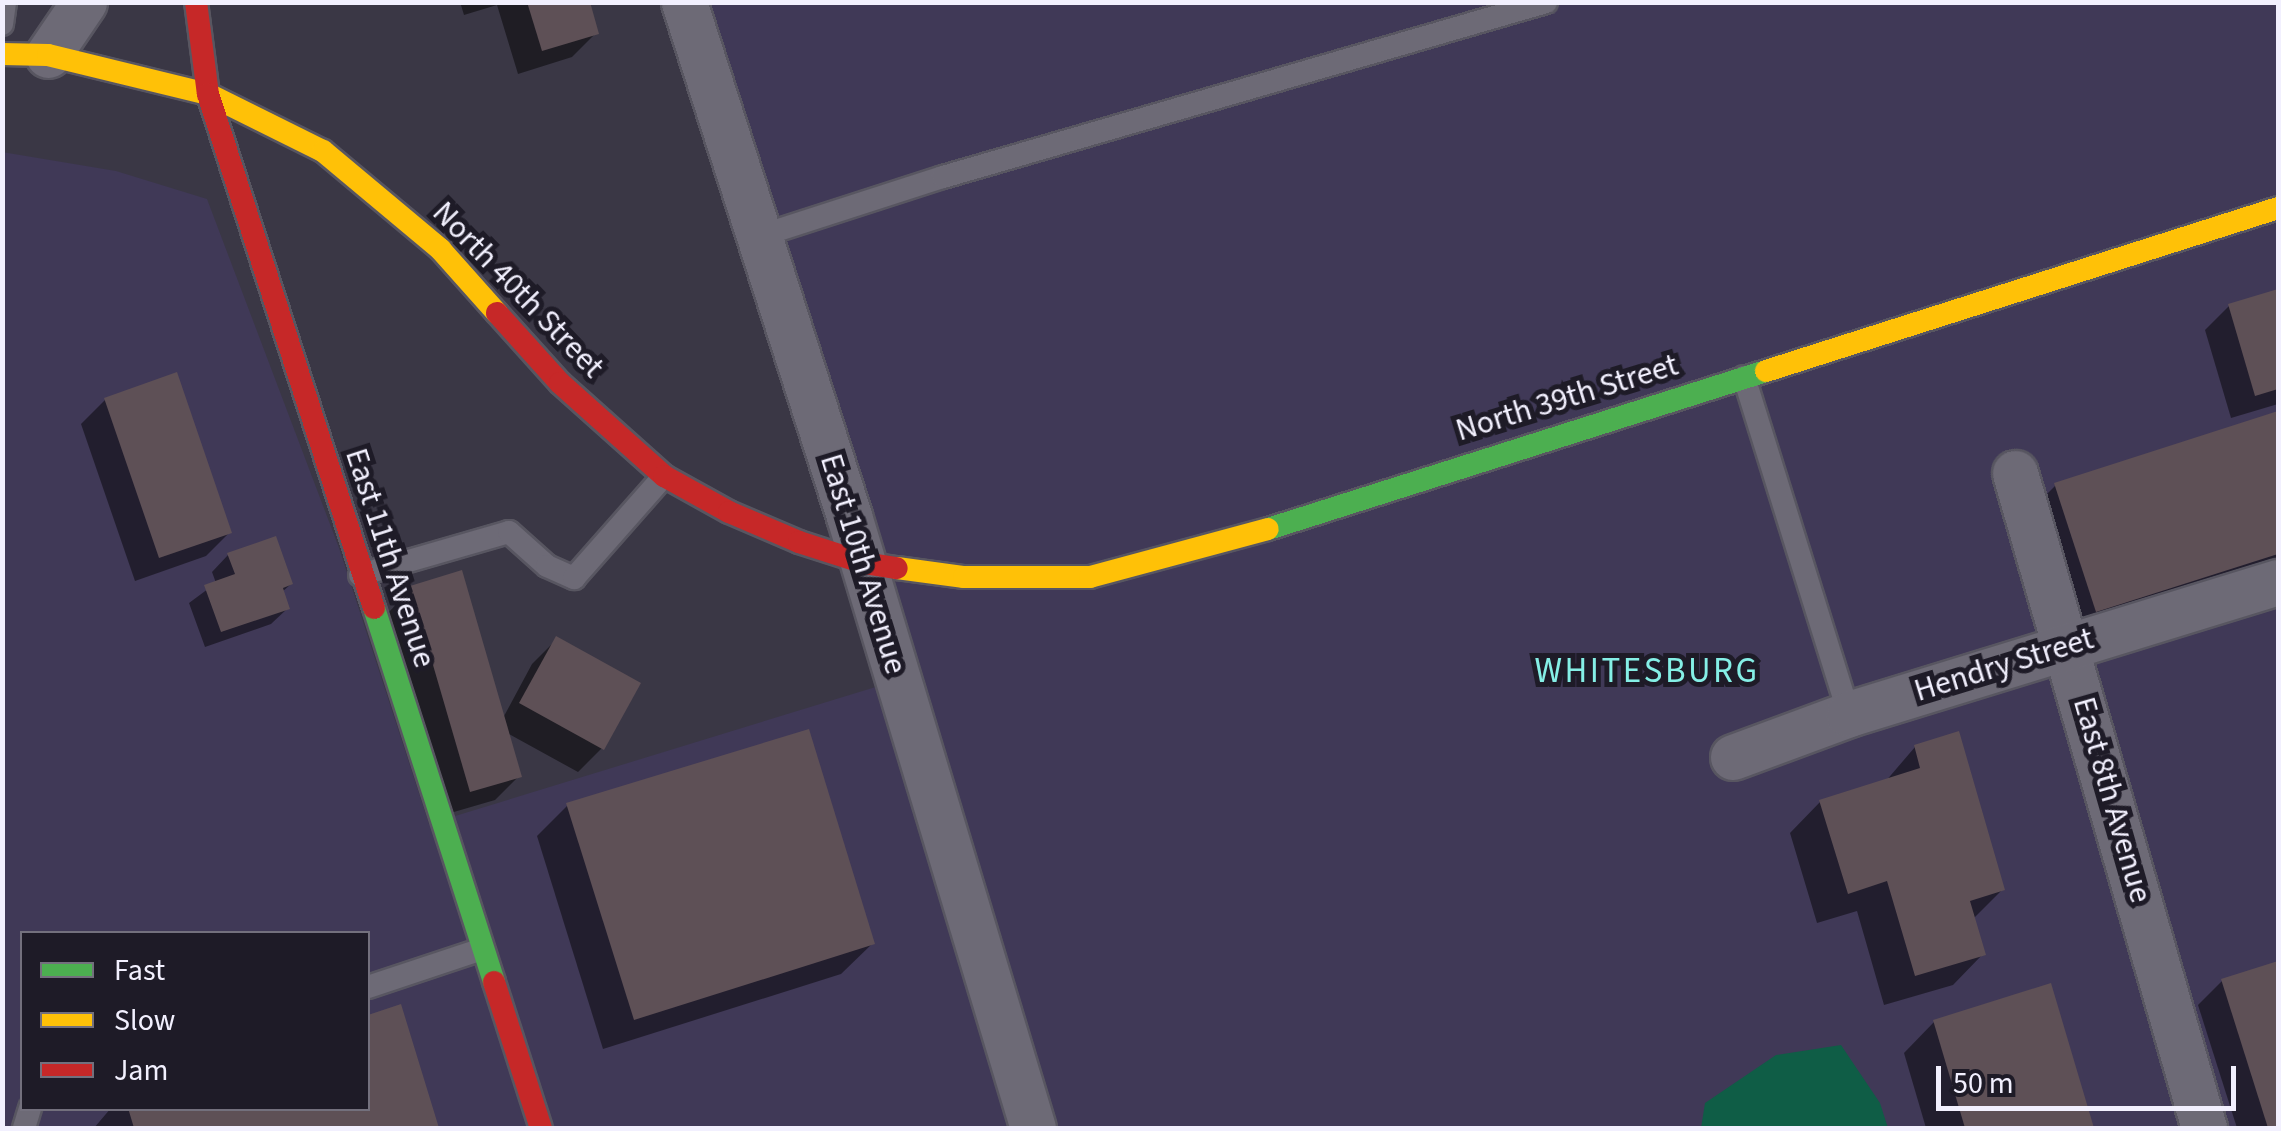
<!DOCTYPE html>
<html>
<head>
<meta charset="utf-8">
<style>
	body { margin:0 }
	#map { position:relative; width:2281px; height:1131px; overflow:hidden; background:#3a3745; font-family:"Source Sans 3",sans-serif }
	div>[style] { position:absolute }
	.built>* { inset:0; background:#403957 }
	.green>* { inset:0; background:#0f5d46 }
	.shadow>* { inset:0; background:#0007 }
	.building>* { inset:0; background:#5e5056 }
	.roads { filter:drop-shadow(2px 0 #585661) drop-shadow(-2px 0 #585661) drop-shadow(0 2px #585661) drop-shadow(0 -2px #585661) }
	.lane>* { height:22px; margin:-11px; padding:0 11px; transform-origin:11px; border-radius:11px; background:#6d6a76 }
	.street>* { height:45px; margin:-22.5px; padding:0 22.5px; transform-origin:22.5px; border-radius:22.5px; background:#6d6a76 }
	.fast>* { height:22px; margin:-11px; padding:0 11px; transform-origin:11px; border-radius:11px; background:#4caf50 }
	.slow>* { height:22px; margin:-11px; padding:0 11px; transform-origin:11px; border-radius:11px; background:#ffc107 }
	.jam>* { height:22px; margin:-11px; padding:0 11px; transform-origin:11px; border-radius:11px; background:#c62828 }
	span { translate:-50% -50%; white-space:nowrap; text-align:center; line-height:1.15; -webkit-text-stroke:10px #1e1b27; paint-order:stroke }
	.street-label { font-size:32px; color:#f2f0fe }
	.neighbourhood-label { font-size:35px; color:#85efe6; letter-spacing:2.5px }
	.frame { position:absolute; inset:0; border:5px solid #f2f0fe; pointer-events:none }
	.legend { position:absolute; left:20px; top:931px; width:350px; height:180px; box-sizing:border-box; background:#1e1b27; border:2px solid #73707d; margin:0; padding:12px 18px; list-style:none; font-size:30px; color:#f2f0fe }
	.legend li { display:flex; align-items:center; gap:20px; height:50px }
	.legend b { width:50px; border:2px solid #73707d }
	.scale { position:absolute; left:1936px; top:1066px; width:300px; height:45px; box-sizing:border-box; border:5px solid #f2f0fe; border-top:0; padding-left:12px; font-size:30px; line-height:35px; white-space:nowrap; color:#f2f0fe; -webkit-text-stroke:8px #1e1b27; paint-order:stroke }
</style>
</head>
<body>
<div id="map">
	<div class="built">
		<i style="clip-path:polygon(690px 3px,2278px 3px,2278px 1128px,1041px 1128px)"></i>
		<i style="clip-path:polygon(evenodd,2px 152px,116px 171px,207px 199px,339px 548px,429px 824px,892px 682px,1026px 1128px,3px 1128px,2px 152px,22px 934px,368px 934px,368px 1108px,22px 1108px,22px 934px)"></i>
	</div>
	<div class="green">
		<i style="clip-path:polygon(1841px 1045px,1880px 1103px,1888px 1128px,1701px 1128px,1705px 1103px,1776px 1055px)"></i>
	</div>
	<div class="shadow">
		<i style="clip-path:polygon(460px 2px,587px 2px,596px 33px,572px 57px,518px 74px,497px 5px,464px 15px)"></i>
		<i style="clip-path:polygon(2278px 292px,2278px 404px,2231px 418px,2205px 330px,2229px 306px)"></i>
		<i style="clip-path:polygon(105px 400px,230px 532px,206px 556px,135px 581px,81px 424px)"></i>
		<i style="clip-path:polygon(2278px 414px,2278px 573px,2065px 642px,2025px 516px,2056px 485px)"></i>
		<i style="clip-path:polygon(228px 555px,291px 584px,282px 592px,288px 608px,271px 624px,205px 647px,189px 603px,216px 583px,212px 572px)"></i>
		<i style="clip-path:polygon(412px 588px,503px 718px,532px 664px,556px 640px,602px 748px,578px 772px,507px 733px,519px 776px,495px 800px,447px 814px,388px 613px)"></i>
		<i style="clip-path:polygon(1915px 747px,2003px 889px,1973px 919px,1983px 954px,1953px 985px,1884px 1005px,1857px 911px,1817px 923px,1790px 833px,1820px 802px,1885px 782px)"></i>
		<i style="clip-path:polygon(568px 805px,872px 944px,841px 974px,603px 1049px,537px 836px)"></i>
		<i style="clip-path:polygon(2278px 963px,2278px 1128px,2237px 1128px,2198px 1005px,2222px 981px)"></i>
		<i style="clip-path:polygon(2049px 986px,2092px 1128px,1926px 1128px,1904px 1053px,1934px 1022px)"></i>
		<i style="clip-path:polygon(399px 1007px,436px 1128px,94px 1128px,111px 1108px,368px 1108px,368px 1018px)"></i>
	</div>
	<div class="building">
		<i style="clip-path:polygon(527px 2px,590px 2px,599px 34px,542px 51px)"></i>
		<i style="clip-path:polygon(2278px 289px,2278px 389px,2255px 396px,2228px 304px)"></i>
		<i style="clip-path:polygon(177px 372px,232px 533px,159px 558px,104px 398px)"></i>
		<i style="clip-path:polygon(2278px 411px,2278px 554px,2096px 612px,2054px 483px)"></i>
		<i style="clip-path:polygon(276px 536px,293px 584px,283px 588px,290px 609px,221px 632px,204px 585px,235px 574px,227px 553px)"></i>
		<i style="clip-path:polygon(462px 570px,522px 777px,470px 792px,410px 586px)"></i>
		<i style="clip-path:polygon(556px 636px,641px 683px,604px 750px,519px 703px)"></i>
		<i style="clip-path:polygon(809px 729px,875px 944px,634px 1020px,566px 803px)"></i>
		<i style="clip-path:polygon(1959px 731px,2005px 890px,1970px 901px,1986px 955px,1915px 976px,1887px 881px,1848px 894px,1819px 800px,1920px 768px,1914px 745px)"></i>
		<i style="clip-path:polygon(2278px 961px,2278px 1128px,2268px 1128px,2221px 979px)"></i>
		<i style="clip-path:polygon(2051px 983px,2094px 1128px,1965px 1128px,1933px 1020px)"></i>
		<i style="clip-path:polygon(401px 1004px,439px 1128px,134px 1128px,128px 1108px,368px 1108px,368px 1015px)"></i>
	</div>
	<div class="roads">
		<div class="lane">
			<i style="left:2px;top:24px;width:22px;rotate:-82deg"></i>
			<i style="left:760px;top:236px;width:192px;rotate:-17.9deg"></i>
			<i style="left:943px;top:177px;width:628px;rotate:-16.18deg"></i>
			<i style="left:1744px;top:377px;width:353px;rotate:72.7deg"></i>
			<i style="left:360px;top:575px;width:155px;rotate:-16.1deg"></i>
			<i style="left:509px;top:532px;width:51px;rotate:41.8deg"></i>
			<i style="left:547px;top:566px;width:30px;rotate:24deg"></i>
			<i style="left:574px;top:578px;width:136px;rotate:-48.6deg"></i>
			<i style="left:368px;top:987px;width:120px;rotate:-18.4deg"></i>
			<i style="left:24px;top:1128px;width:21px;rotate:-73deg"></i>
		</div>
		<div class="street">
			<i style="left:684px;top:2px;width:540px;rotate:72.2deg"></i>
			<i style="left:849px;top:516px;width:639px;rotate:73.27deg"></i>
			<i style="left:48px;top:55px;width:64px;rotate:-55.8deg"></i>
			<i style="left:2015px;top:473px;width:682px;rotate:73.9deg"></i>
			<i style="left:1733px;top:757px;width:124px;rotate:-20.3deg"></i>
			<i style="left:1849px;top:714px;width:449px;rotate:-17.1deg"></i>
		</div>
		<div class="fast">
			<i style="left:1268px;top:529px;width:522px;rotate:-17.6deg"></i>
			<i style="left:374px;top:608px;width:393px;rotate:72.2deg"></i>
		</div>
		<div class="slow">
			<i style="left:2px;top:54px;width:46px;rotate:1.2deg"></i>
			<i style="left:48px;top:55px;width:165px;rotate:13.7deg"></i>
			<i style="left:208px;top:94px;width:128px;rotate:26.4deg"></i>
			<i style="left:323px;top:151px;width:153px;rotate:39.9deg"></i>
			<i style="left:440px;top:249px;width:86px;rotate:48.3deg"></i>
			<i style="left:1766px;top:371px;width:537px;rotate:-17.66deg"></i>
			<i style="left:897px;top:568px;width:68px;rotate:7.7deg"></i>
			<i style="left:964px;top:577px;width:126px"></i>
			<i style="left:1090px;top:577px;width:184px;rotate:-15.1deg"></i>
		</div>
		<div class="jam">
			<i style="left:196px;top:2px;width:93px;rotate:82.6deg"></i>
			<i style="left:208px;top:94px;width:540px;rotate:72.1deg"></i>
			<i style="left:497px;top:313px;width:94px;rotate:48deg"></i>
			<i style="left:560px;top:383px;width:140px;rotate:41.8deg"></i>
			<i style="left:664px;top:476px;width:74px;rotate:29deg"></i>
			<i style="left:729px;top:512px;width:76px;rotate:23.2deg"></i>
			<i style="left:799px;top:542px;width:68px;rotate:17.9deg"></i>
			<i style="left:864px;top:563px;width:33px;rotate:9deg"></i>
			<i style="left:494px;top:982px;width:153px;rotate:72.2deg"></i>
		</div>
	</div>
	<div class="street-label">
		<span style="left:518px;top:290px;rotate:46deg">North 40th Street</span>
		<span style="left:1567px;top:398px;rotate:-17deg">North 39th Street</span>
		<span style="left:390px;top:558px;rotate:72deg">East 11th Avenue</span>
		<span style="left:863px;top:564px;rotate:73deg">East 10th Avenue</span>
		<span style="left:2004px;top:665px;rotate:-17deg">Hendry Street</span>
		<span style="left:2112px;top:800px;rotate:74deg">East 8th Avenue</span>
	</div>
	<div class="neighbourhood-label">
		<span style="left:1647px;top:671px">WHITESBURG</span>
	</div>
	<div class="frame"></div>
	<ul class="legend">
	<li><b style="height:12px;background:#4caf50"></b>Fast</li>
	<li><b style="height:12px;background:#ffc107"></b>Slow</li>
	<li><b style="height:12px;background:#c62828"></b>Jam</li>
	</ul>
	<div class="scale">50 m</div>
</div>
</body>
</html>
